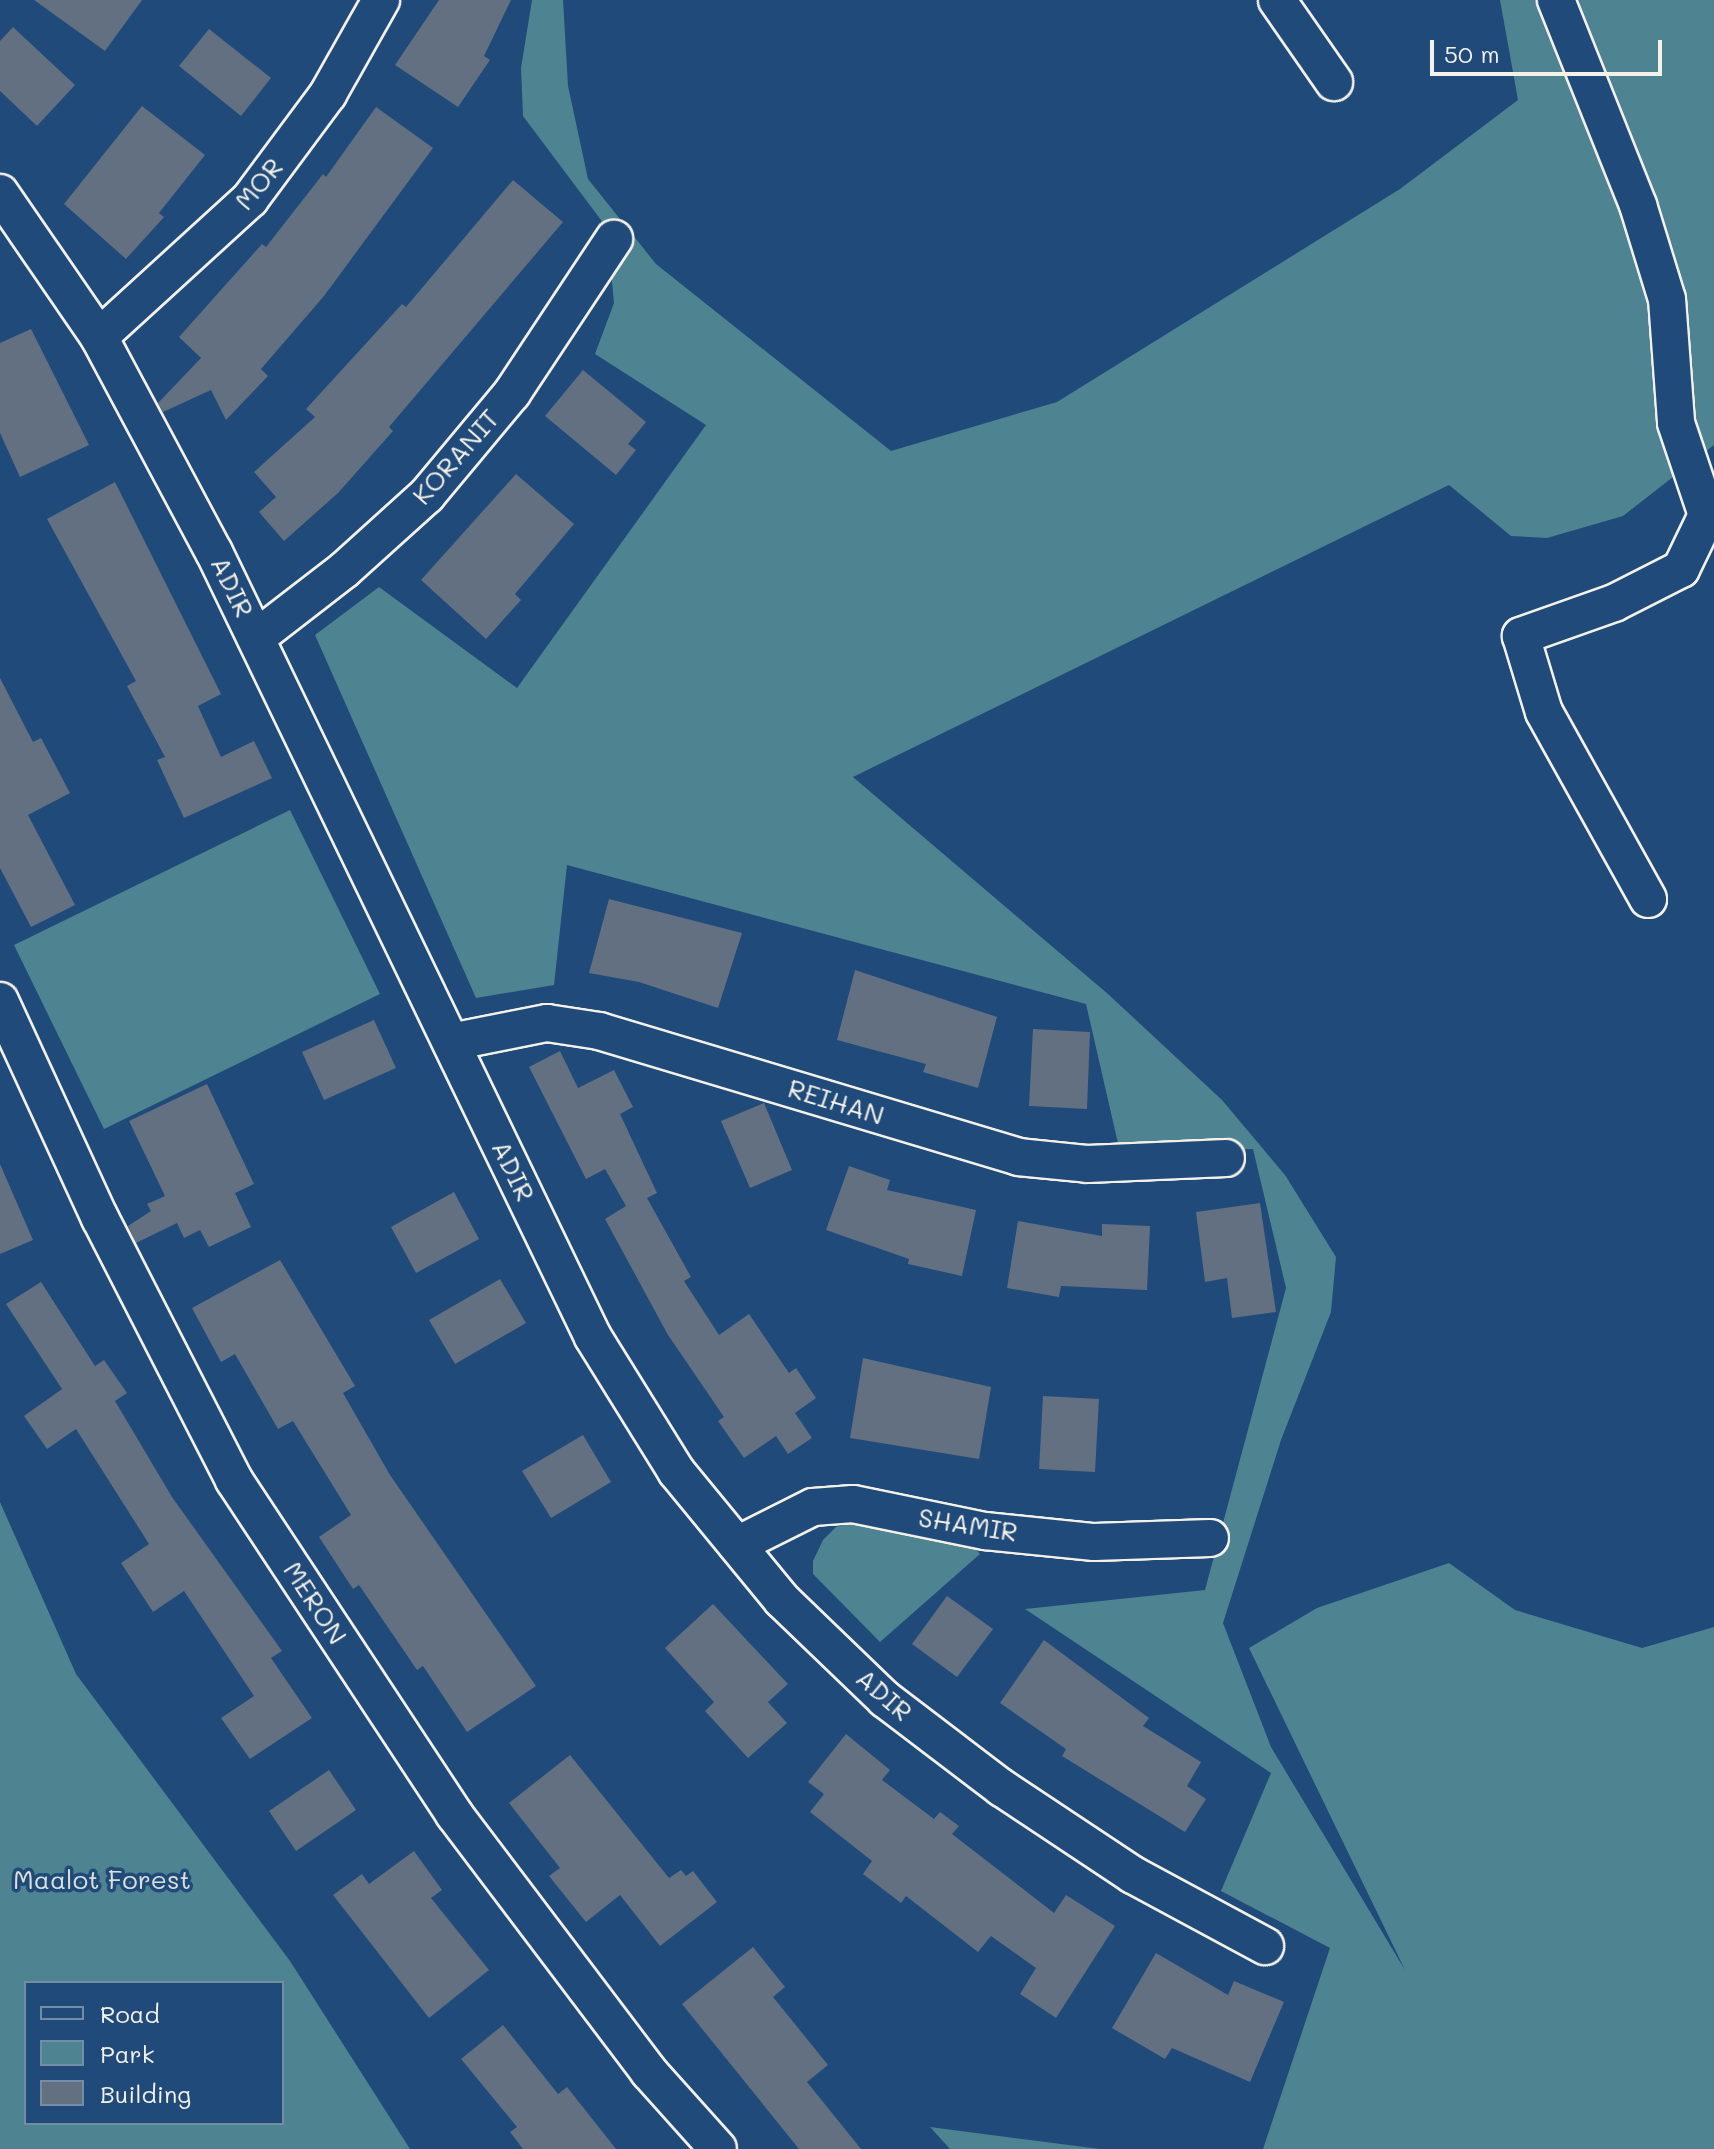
<!DOCTYPE html>
<html>
<head>
<meta charset="utf-8">
<style>
	body { margin:0 }
	#map { position:relative; width:1714px; height:2149px; overflow:hidden; background:#1f4a7a; font-family:Mali,sans-serif }
	div>[style] { position:absolute }
	.green>* { inset:0; background:#4e8391 }
	.building>* { inset:0; background:#627081 }
	.roads { filter:drop-shadow(2px 0 #f4f1e8) drop-shadow(-2px 0 #f4f1e8) drop-shadow(0 2px #f4f1e8) drop-shadow(0 -2px #f4f1e8) }
	.minor>* { height:36px; margin:-18px; padding:0 18px; transform-origin:18px; border-radius:18px; background:#1f4a7a }
	span { translate:-50% -50%; white-space:nowrap; text-align:center; line-height:1.15; -webkit-text-stroke:7px #1f4a7a; paint-order:stroke }
	.street-label { font-size:26px; color:#f4f1e8 }
	.park-label { font-size:26px; color:#dbe0db }
	.legend { position:absolute; left:24px; top:1981px; width:260px; height:144px; box-sizing:border-box; background:#1f4a7a; border:2px solid #748da6; margin:0; padding:10px 14px; list-style:none; font-size:24px; color:#f4f1e8 }
	.legend li { display:flex; align-items:center; gap:16px; height:40px }
	.legend b { width:40px; border:2px solid #748da6 }
	.scale { position:absolute; left:1430px; top:40px; width:232px; height:36px; box-sizing:border-box; border:4px solid #f4f1e8; border-top:0; padding-left:10px; font-size:24px; line-height:28px; white-space:nowrap; color:#f4f1e8; -webkit-text-stroke:6px #1f4a7a; paint-order:stroke }
</style>
</head>
<body>
<div id="map">
	<div class="green">
		<i style="clip-path:polygon(532px 0,563px 0,568px 86px,588px 179px,656px 264px,891px 451px,1057px 402px,1400px 189px,1518px 100px,1500px 0,1714px 0,1714px 445px,1623px 516px,1547px 538px,1511px 536px,1449px 485px,853px 777px,1108px 994px,1222px 1100px,1285px 1175px,1336px 1257px,1331px 1312px,1281px 1440px,1223px 1623px,1271px 1747px,1405px 1970px,1249px 1648px,1317px 1608px,1449px 1563px,1515px 1610px,1642px 1648px,1714px 1627px,1714px 2149px,1263px 2149px,1330px 1948px,1221px 1891px,1271px 1773px,1025px 1609px,1205px 1590px,1286px 1288px,1253px 1149px,1120px 1152px,1086px 1004px,567px 865px,554px 985px,476px 998px,315px 635px,379px 587px,517px 688px,706px 425px,595px 354px,614px 303px,607px 228px,523px 116px,521px 68px)"></i>
		<i style="clip-path:polygon(290px 810px,380px 994px,104px 1129px,14px 945px)"></i>
		<i style="clip-path:polygon(evenodd,0 1502px,76px 1674px,290px 1961px,410px 2149px,0 2149px,0 1502px,26px 1983px,282px 1983px,282px 2123px,26px 2123px,26px 1983px)"></i>
		<i style="clip-path:polygon(853px 1522px,972px 1544px,980px 1554px,880px 1642px,813px 1574px,813px 1561px,823px 1540px,836px 1527px)"></i>
		<i style="clip-path:polygon(930px 2127px,1100px 2149px,950px 2149px)"></i>
	</div>
	<div class="building">
		<i style="clip-path:polygon(34px 0,142px 0,105px 51px)"></i>
		<i style="clip-path:polygon(439px 0,511px 0,484px 56px,490px 60px,458px 107px,395px 65px)"></i>
		<i style="clip-path:polygon(13px 27px,75px 85px,37px 126px,0 91px,0 41px)"></i>
		<i style="clip-path:polygon(209px 29px,271px 78px,241px 116px,179px 66px)"></i>
		<i style="clip-path:polygon(142px 106px,205px 155px,159px 213px,164px 217px,126px 259px,64px 204px)"></i>
		<i style="clip-path:polygon(376px 107px,433px 148px,324px 296px,261px 369px,268px 376px,226px 420px,211px 390px,163px 412px,158px 403px,201px 358px,179px 337px,262px 244px,266px 247px,323px 174px,326px 177px)"></i>
		<i style="clip-path:polygon(513px 180px,563px 222px,389px 427px,393px 431px,338px 493px,284px 541px,259px 512px,276px 497px,254px 472px,315px 417px,306px 409px,402px 304px,406px 307px)"></i>
		<i style="clip-path:polygon(31px 329px,89px 445px,20px 477px,0 433px,0 343px)"></i>
		<i style="clip-path:polygon(583px 370px,646px 422px,628px 444px,636px 450px,616px 475px,545px 416px)"></i>
		<i style="clip-path:polygon(516px 474px,574px 524px,515px 594px,521px 600px,486px 639px,421px 580px)"></i>
		<i style="clip-path:polygon(115px 482px,221px 694px,198px 706px,221px 757px,254px 741px,272px 778px,184px 818px,157px 760px,165px 757px,127px 686px,136px 681px,47px 519px)"></i>
		<i style="clip-path:polygon(0 678px,33px 742px,41px 738px,70px 793px,28px 815px,75px 905px,31px 927px,0 868px)"></i>
		<i style="clip-path:polygon(609px 899px,742px 933px,718px 1008px,639px 982px,589px 973px)"></i>
		<i style="clip-path:polygon(855px 970px,997px 1017px,978px 1088px,923px 1072px,926px 1064px,837px 1040px)"></i>
		<i style="clip-path:polygon(374px 1020px,396px 1068px,324px 1100px,302px 1052px)"></i>
		<i style="clip-path:polygon(1033px 1029px,1090px 1032px,1087px 1109px,1029px 1106px)"></i>
		<i style="clip-path:polygon(560px 1051px,578px 1088px,614px 1070px,633px 1107px,620px 1114px,657px 1193px,647px 1198px,691px 1277px,684px 1281px,719px 1335px,749px 1314px,789px 1373px,796px 1368px,816px 1398px,795px 1413px,812px 1438px,788px 1454px,776px 1436px,744px 1458px,718px 1421px,724px 1417px,668px 1335px,605px 1219px,626px 1206px,605px 1169px,586px 1179px,529px 1067px)"></i>
		<i style="clip-path:polygon(207px 1084px,254px 1184px,235px 1193px,251px 1227px,209px 1247px,200px 1230px,184px 1238px,177px 1223px,136px 1243px,128px 1226px,151px 1211px,147px 1204px,165px 1196px,129px 1121px)"></i>
		<i style="clip-path:polygon(764px 1103px,792px 1170px,750px 1188px,721px 1121px)"></i>
		<i style="clip-path:polygon(0 1164px,33px 1240px,0 1254px)"></i>
		<i style="clip-path:polygon(849px 1166px,890px 1180px,887px 1190px,976px 1210px,962px 1276px,908px 1264px,909px 1259px,826px 1230px)"></i>
		<i style="clip-path:polygon(454px 1192px,479px 1239px,416px 1273px,391px 1227px)"></i>
		<i style="clip-path:polygon(1260px 1203px,1276px 1312px,1232px 1318px,1227px 1278px,1205px 1282px,1196px 1212px)"></i>
		<i style="clip-path:polygon(1018px 1221px,1102px 1236px,1102px 1224px,1150px 1226px,1147px 1290px,1061px 1286px,1059px 1297px,1007px 1288px)"></i>
		<i style="clip-path:polygon(280px 1260px,355px 1386px,343px 1393px,390px 1475px,536px 1686px,467px 1732px,423px 1666px,417px 1670px,359px 1585px,353px 1589px,319px 1537px,351px 1515px,293px 1421px,278px 1429px,235px 1354px,221px 1362px,192px 1308px)"></i>
		<i style="clip-path:polygon(500px 1279px,526px 1323px,455px 1364px,429px 1320px)"></i>
		<i style="clip-path:polygon(41px 1282px,95px 1366px,104px 1360px,127px 1393px,115px 1401px,172px 1497px,282px 1651px,271px 1658px,312px 1718px,250px 1759px,221px 1718px,254px 1696px,184px 1591px,153px 1612px,121px 1563px,149px 1544px,76px 1429px,47px 1449px,24px 1416px,62px 1389px,6px 1304px)"></i>
		<i style="clip-path:polygon(863px 1358px,991px 1387px,979px 1459px,850px 1438px)"></i>
		<i style="clip-path:polygon(1043px 1396px,1099px 1399px,1095px 1472px,1039px 1469px)"></i>
		<i style="clip-path:polygon(583px 1435px,611px 1482px,551px 1518px,522px 1471px)"></i>
		<i style="clip-path:polygon(947px 1596px,993px 1629px,957px 1677px,912px 1644px)"></i>
		<i style="clip-path:polygon(713px 1604px,788px 1684px,768px 1702px,787px 1723px,748px 1758px,705px 1711px,714px 1702px,665px 1648px)"></i>
		<i style="clip-path:polygon(1044px 1640px,1149px 1718px,1143px 1726px,1201px 1762px,1187px 1786px,1206px 1799px,1185px 1832px,1062px 1756px,1066px 1749px,1000px 1703px)"></i>
		<i style="clip-path:polygon(846px 1734px,890px 1770px,882px 1780px,934px 1819px,940px 1812px,959px 1826px,952px 1834px,1054px 1913px,1066px 1895px,1115px 1926px,1056px 2018px,1020px 1994px,1036px 1968px,991px 1936px,978px 1952px,906px 1896px,901px 1903px,863px 1874px,872px 1861px,810px 1812px,824px 1794px,808px 1782px)"></i>
		<i style="clip-path:polygon(570px 1755px,669px 1878px,681px 1870px,686px 1876px,693px 1871px,717px 1902px,660px 1946px,620px 1895px,586px 1922px,549px 1876px,560px 1868px,509px 1803px)"></i>
		<i style="clip-path:polygon(329px 1770px,356px 1810px,296px 1851px,269px 1811px)"></i>
		<i style="clip-path:polygon(414px 1851px,442px 1890px,431px 1898px,489px 1970px,429px 2018px,333px 1895px,362px 1874px,369px 1884px)"></i>
		<i style="clip-path:polygon(753px 1947px,785px 1987px,773px 1997px,828px 2065px,807px 2082px,861px 2149px,799px 2149px,682px 2004px)"></i>
		<i style="clip-path:polygon(1156px 1953px,1228px 1995px,1234px 1981px,1284px 2002px,1250px 2082px,1172px 2048px,1165px 2059px,1112px 2028px)"></i>
		<i style="clip-path:polygon(503px 2025px,558px 2094px,567px 2087px,616px 2149px,523px 2149px,510px 2132px,517px 2127px,461px 2059px)"></i>
	</div>
	<div class="roads">
		<div class="minor">
			<i style="left:1277px;top:0;width:100px;rotate:55.2deg"></i>
			<i style="left:1556px;top:0;width:221px;rotate:68.2deg"></i>
			<i style="left:1638px;top:205px;width:98px;rotate:72.9deg"></i>
			<i style="left:1667px;top:299px;width:124px;rotate:85.8deg"></i>
			<i style="left:1676px;top:423px;width:97px;rotate:71.4deg"></i>
			<i style="left:1707px;top:515px;width:60px;rotate:115.7deg"></i>
			<i style="left:1681px;top:569px;width:75px;rotate:153.1deg"></i>
			<i style="left:1614px;top:603px;width:99px;rotate:160.5deg"></i>
			<i style="left:1521px;top:636px;width:79px;rotate:73.2deg"></i>
			<i style="left:1544px;top:712px;width:214px;rotate:60.9deg"></i>
			<i style="left:0;top:193px;width:175px;rotate:55.5deg"></i>
			<i style="left:99px;top:337px;width:244px;rotate:61.9deg"></i>
			<i style="left:214px;top:552px;width:872px;rotate:64.23deg"></i>
			<i style="left:593px;top:1337px;width:158px;rotate:58.2deg"></i>
			<i style="left:676px;top:1471px;width:167px;rotate:50.6deg"></i>
			<i style="left:782px;top:1600px;width:143px;rotate:43.9deg"></i>
			<i style="left:885px;top:1699px;width:147px;rotate:37.3deg"></i>
			<i style="left:1002px;top:1788px;width:157px;rotate:33.6deg"></i>
			<i style="left:1133px;top:1875px;width:150px;rotate:28.3deg"></i>
			<i style="left:99px;top:337px;width:205px;rotate:-42.4deg"></i>
			<i style="left:250px;top:199px;width:131px;rotate:-53.4deg"></i>
			<i style="left:328px;top:94px;width:108px;rotate:-60.6deg"></i>
			<i style="left:256px;top:638px;width:111px;rotate:-37.7deg"></i>
			<i style="left:344px;top:570px;width:112px;rotate:-42.1deg"></i>
			<i style="left:427px;top:495px;width:133px;rotate:-50.2deg"></i>
			<i style="left:512px;top:393px;width:185px;rotate:-56.5deg"></i>
			<i style="left:0;top:1001px;width:239px;rotate:65.3deg"></i>
			<i style="left:100px;top:1218px;width:294px;rotate:62.9deg"></i>
			<i style="left:234px;top:1480px;width:400px;rotate:56.6deg"></i>
			<i style="left:454px;top:1814px;width:323px;rotate:52.9deg"></i>
			<i style="left:649px;top:2072px;width:103px;rotate:48.1deg"></i>
			<i style="left:451px;top:1042px;width:98px;rotate:-11.2deg"></i>
			<i style="left:547px;top:1023px;width:53px;rotate:8.7deg"></i>
			<i style="left:599px;top:1031px;width:438px;rotate:16.7deg"></i>
			<i style="left:1018px;top:1157px;width:70px;rotate:5.7deg"></i>
			<i style="left:1088px;top:1164px;width:138px;rotate:-2.5deg"></i>
			<i style="left:737px;top:1545px;width:85px;rotate:-26.6deg"></i>
			<i style="left:813px;top:1507px;width:40px;rotate:-4.3deg"></i>
			<i style="left:853px;top:1504px;width:135px;rotate:11.6deg"></i>
			<i style="left:985px;top:1531px;width:110px;rotate:5.8deg"></i>
			<i style="left:1094px;top:1542px;width:116px;rotate:-2deg"></i>
		</div>
	</div>
	<div class="street-label">
		<span style="left:259px;top:184px;rotate:-50deg">MOR</span>
		<span style="left:456px;top:457px;rotate:-49deg">KORANIT</span>
		<span style="left:232px;top:587px;rotate:64deg">ADIR</span>
		<span style="left:836px;top:1102px;rotate:17deg">REIHAN</span>
		<span style="left:513px;top:1171px;rotate:64deg">ADIR</span>
		<span style="left:968px;top:1525px;rotate:9deg">SHAMIR</span>
		<span style="left:315px;top:1603px;rotate:57deg">MERON</span>
		<span style="left:884px;top:1695px;rotate:41deg">ADIR</span>
	</div>
	<div class="park-label">
		<span style="left:102px;top:1880px">Maalot Forest</span>
	</div>
	<ul class="legend">
	<li><b style="height:10px;background:#1f4a7a"></b>Road</li>
	<li><b style="height:22px;background:#4e8391"></b>Park</li>
	<li><b style="height:22px;background:#627081"></b>Building</li>
	</ul>
	<div class="scale">50 m</div>
</div>
</body>
</html>
